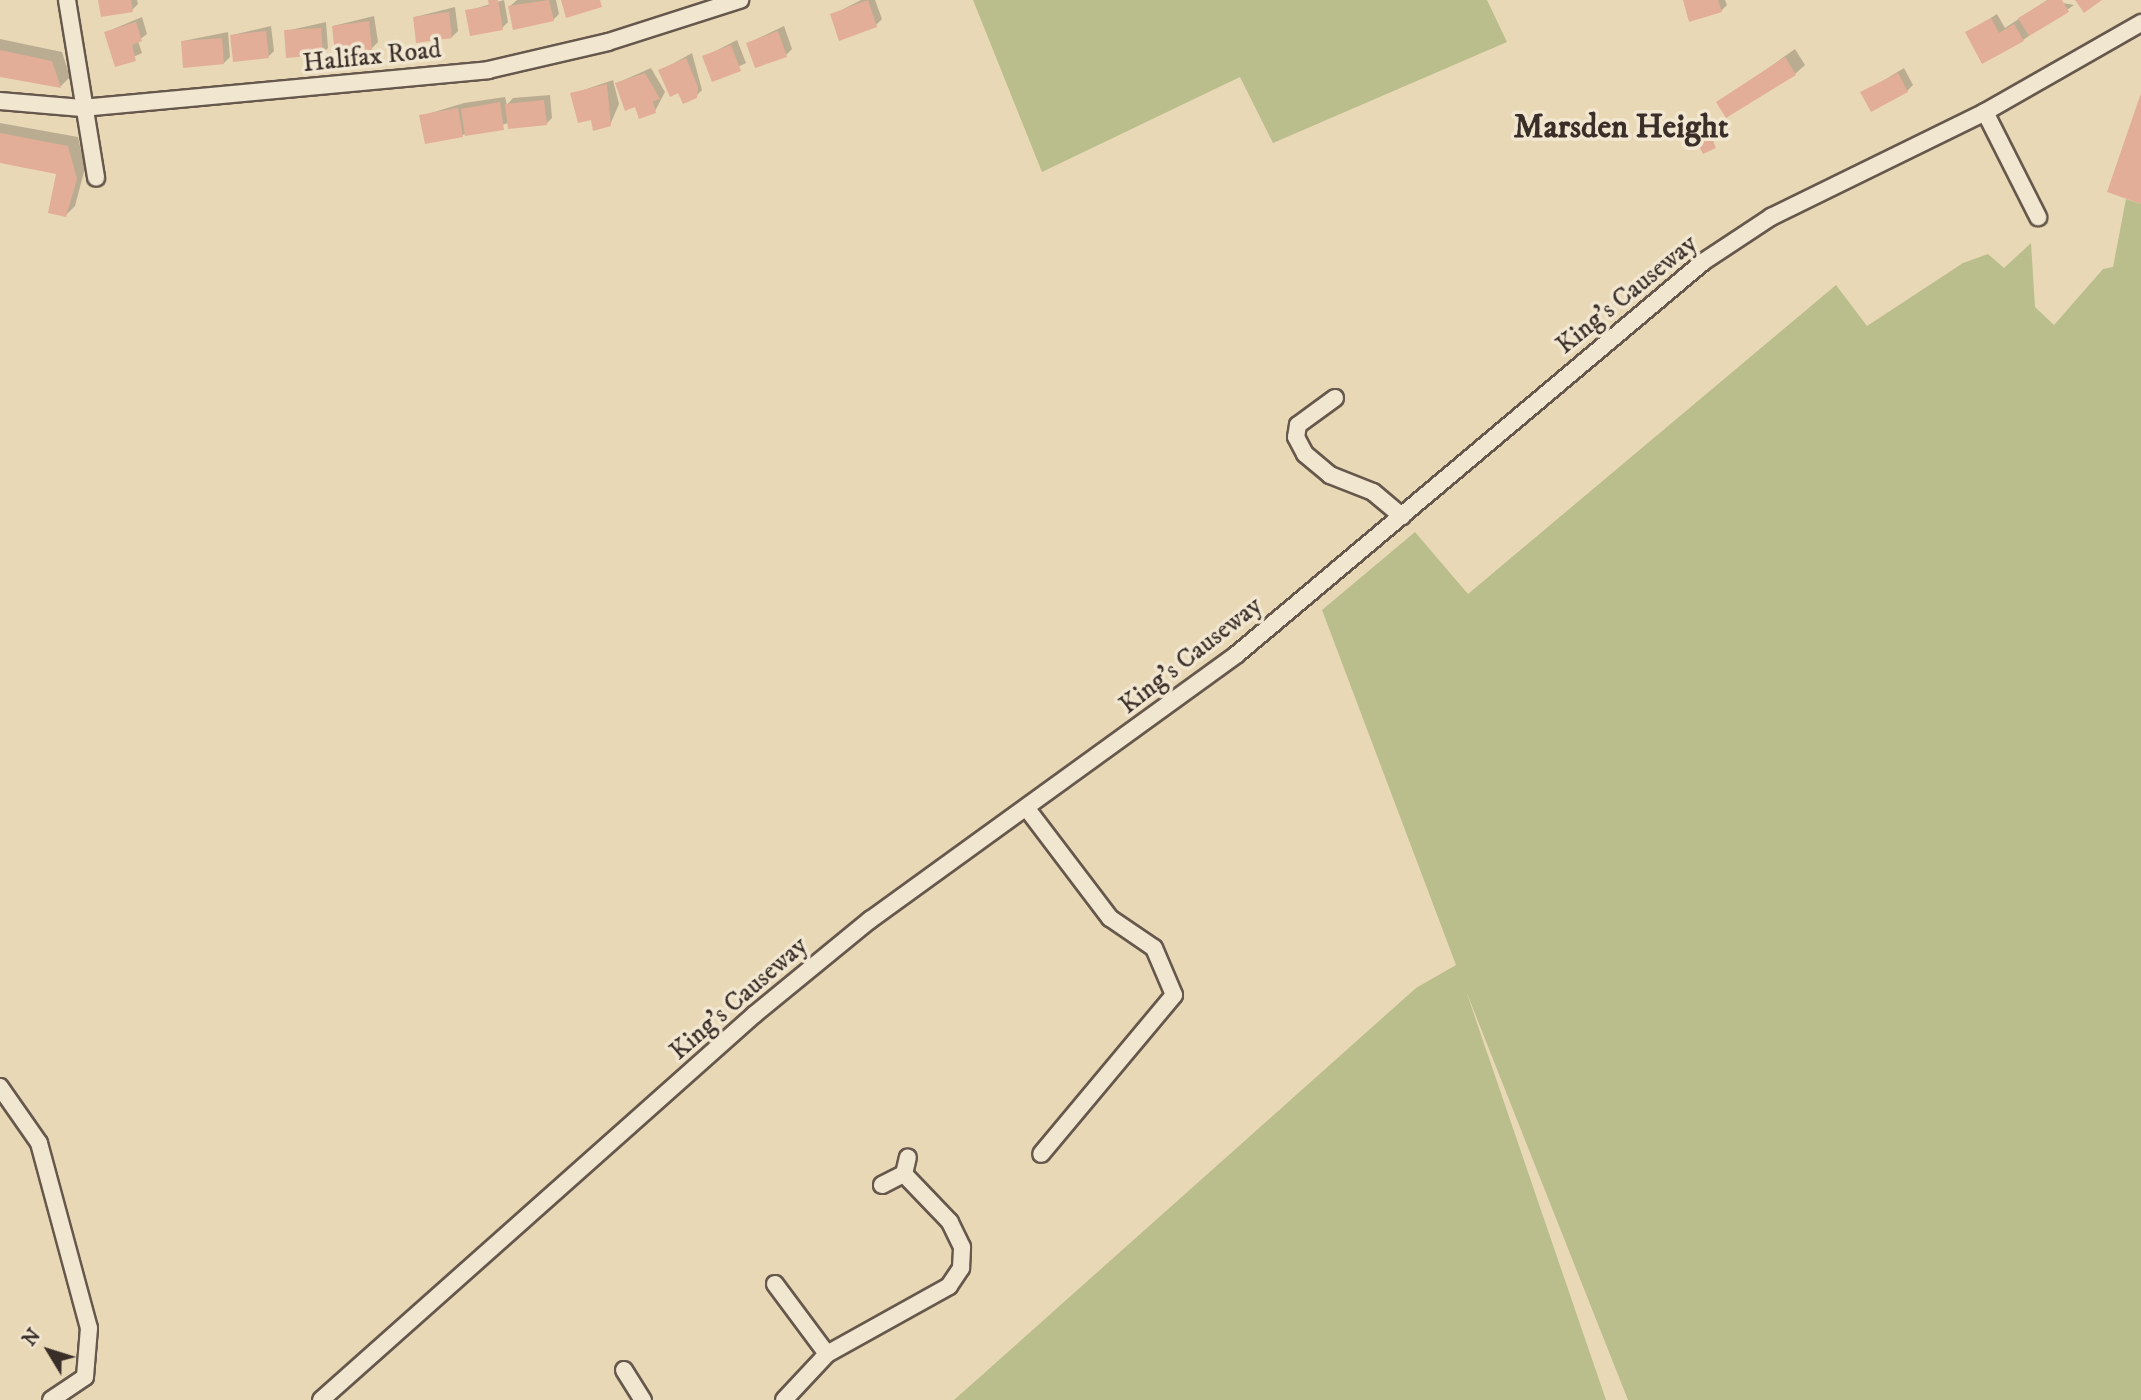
<!DOCTYPE html>
<html>
<head>
<meta charset="utf-8">
<style>
	body { margin:0 }
	#map { position:relative; width:2141px; height:1400px; overflow:hidden; background:#e9d8b6; font-family:"IM FELL DW Pica",serif }
	div>[style] { position:absolute }
	.green>* { inset:0; background:#b9be8c }
	.shadow>* { inset:0; background:#0003 }
	.building>* { inset:0; background:#e3ae98 }
	.roads { filter:drop-shadow(2px 0 #66584c) drop-shadow(-2px 0 #66584c) drop-shadow(0 2px #66584c) drop-shadow(0 -2px #66584c) }
	.minor>* { height:16px; margin:-8px; padding:0 8px; transform-origin:8px; border-radius:8px; background:#f1e6d0 }
	span { translate:-50% -50%; white-space:nowrap; text-align:center; line-height:1.15; -webkit-text-stroke:7px #f1e6d0; paint-order:stroke }
	.street-label { font-size:26px; color:#3a2e29 }
	.district-label { font-size:33px; color:#3a2e29; font-weight:700 }
	.north { position:absolute; left:14px; top:1316px; width:70px; height:70px; -webkit-text-stroke:5px #f1e6d0; paint-order:stroke; rotate:308deg; font-size:19px; font-weight:700; line-height:28px; text-align:center; color:#3a2e29 }
	.north::after { content:''; display:block; margin:auto; width:24px; height:32px; background:#3a2e29; clip-path:polygon(50% 0,100% 100%,50% 72%,0 100%) }
</style>
</head>
<body>
<div id="map">
	<div class="green">
		<i style="clip-path:polygon(973px 0,1487px 0,1507px 42px,1273px 143px,1240px 77px,1042px 172px)"></i>
		<i style="clip-path:polygon(2126px 199px,2141px 204px,2141px 1400px,1628px 1400px,1466px 991px,1606px 1400px,954px 1400px,1416px 988px,1456px 965px,1322px 610px,1415px 532px,1468px 594px,1836px 285px,1867px 326px,1963px 263px,1988px 254px,2004px 268px,2031px 243px,2035px 307px,2054px 325px,2103px 269px,2113px 267px)"></i>
	</div>
	<div class="shadow">
		<i style="clip-path:polygon(100px 0,137px 0,138px 4px,132px 10px)"></i>
		<i style="clip-path:polygon(504px 0,508px 22px,502px 28px,467px 11px)"></i>
		<i style="clip-path:polygon(517px 0,556px 0,559px 14px,553px 20px,510px 6px)"></i>
		<i style="clip-path:polygon(861px 0,875px 0,882px 19px,876px 25px,832px 15px)"></i>
		<i style="clip-path:polygon(1685px 0,1725px 0,1727px 5px,1721px 11px)"></i>
		<i style="clip-path:polygon(2047px 0,2074px 5px,2023px 40px,1967px 33px,1997px 14px,2005px 28px)"></i>
		<i style="clip-path:polygon(455px 7px,458px 31px,452px 37px,415px 17px)"></i>
		<i style="clip-path:polygon(374px 16px,378px 42px,372px 48px,333px 26px)"></i>
		<i style="clip-path:polygon(142px 17px,147px 34px,138px 41px,142px 53px,116px 65px,106px 32px)"></i>
		<i style="clip-path:polygon(326px 22px,328px 48px,322px 54px,286px 31px)"></i>
		<i style="clip-path:polygon(271px 26px,274px 51px,268px 57px,232px 35px)"></i>
		<i style="clip-path:polygon(784px 26px,792px 49px,786px 55px,748px 43px)"></i>
		<i style="clip-path:polygon(228px 32px,230px 57px,224px 63px,183px 41px)"></i>
		<i style="clip-path:polygon(0 39px,62px 52px,70px 77px,61px 86px,0 75px)"></i>
		<i style="clip-path:polygon(737px 40px,746px 63px,713px 79px,704px 57px)"></i>
		<i style="clip-path:polygon(1795px 49px,1805px 65px,1795px 74px,1719px 103px)"></i>
		<i style="clip-path:polygon(692px 53px,702px 90px,696px 96px,679px 91px,660px 71px)"></i>
		<i style="clip-path:polygon(651px 68px,665px 92px,655px 111px,617px 83px)"></i>
		<i style="clip-path:polygon(1904px 68px,1913px 85px,1907px 91px,1863px 93px)"></i>
		<i style="clip-path:polygon(613px 80px,619px 104px,610px 125px,592px 118px,572px 94px)"></i>
		<i style="clip-path:polygon(550px 95px,552px 118px,546px 124px,509px 123px,462px 135px,421px 116px,464px 103px,505px 97px,507px 105px,513px 98px)"></i>
		<i style="clip-path:polygon(0 123px,78px 137px,85px 168px,75px 206px,66px 215px,59px 173px,0 161px)"></i>
		<i style="clip-path:polygon(1711px 133px,1715px 147px,1698px 140px,1701px 138px)"></i>
	</div>
	<div class="building">
		<i style="clip-path:polygon(98px 0,131px 0,133px 12px,101px 17px)"></i>
		<i style="clip-path:polygon(488px 0,498px 0,503px 30px,470px 36px,465px 10px,489px 6px)"></i>
		<i style="clip-path:polygon(549px 0,554px 21px,513px 30px,508px 6px)"></i>
		<i style="clip-path:polygon(561px 0,600px 0,602px 7px,566px 18px)"></i>
		<i style="clip-path:polygon(868px 0,877px 27px,839px 41px,830px 14px)"></i>
		<i style="clip-path:polygon(1683px 0,1718px 0,1722px 12px,1689px 22px)"></i>
		<i style="clip-path:polygon(2048px 0,2062px 0,2069px 12px,2029px 36px,2018px 18px)"></i>
		<i style="clip-path:polygon(2075px 0,2102px 0,2084px 13px)"></i>
		<i style="clip-path:polygon(449px 12px,452px 38px,416px 43px,413px 17px)"></i>
		<i style="clip-path:polygon(1991px 18px,1999px 33px,2014px 24px,2024px 41px,1982px 64px,1965px 32px)"></i>
		<i style="clip-path:polygon(369px 21px,372px 50px,335px 54px,332px 26px)"></i>
		<i style="clip-path:polygon(136px 22px,142px 41px,132px 45px,136px 61px,115px 67px,104px 32px)"></i>
		<i style="clip-path:polygon(321px 28px,323px 55px,286px 58px,284px 30px)"></i>
		<i style="clip-path:polygon(266px 31px,269px 58px,233px 62px,230px 35px)"></i>
		<i style="clip-path:polygon(778px 31px,787px 57px,755px 68px,746px 43px)"></i>
		<i style="clip-path:polygon(222px 38px,224px 64px,183px 68px,181px 41px)"></i>
		<i style="clip-path:polygon(731px 45px,741px 71px,712px 82px,702px 56px)"></i>
		<i style="clip-path:polygon(0 50px,52px 61px,61px 88px,0 77px)"></i>
		<i style="clip-path:polygon(1785px 57px,1796px 75px,1726px 118px,1716px 102px)"></i>
		<i style="clip-path:polygon(686px 58px,698px 87px,697px 98px,683px 104px,678px 93px,670px 97px,658px 70px)"></i>
		<i style="clip-path:polygon(645px 73px,660px 99px,653px 101px,656px 113px,639px 119px,635px 107px,625px 111px,615px 83px)"></i>
		<i style="clip-path:polygon(1898px 73px,1908px 92px,1871px 112px,1860px 92px)"></i>
		<i style="clip-path:polygon(607px 84px,611px 126px,593px 131px,591px 120px,578px 123px,570px 93px)"></i>
		<i style="clip-path:polygon(2141px 93px,2141px 204px,2107px 192px)"></i>
		<i style="clip-path:polygon(544px 100px,547px 125px,508px 129px,505px 104px)"></i>
		<i style="clip-path:polygon(500px 102px,504px 130px,465px 136px,461px 109px)"></i>
		<i style="clip-path:polygon(458px 108px,463px 137px,425px 144px,419px 115px)"></i>
		<i style="clip-path:polygon(0 133px,68px 146px,77px 179px,66px 217px,48px 213px,56px 174px,0 163px)"></i>
		<i style="clip-path:polygon(1709px 134px,1716px 148px,1703px 154px,1696px 140px)"></i>
	</div>
	<div class="roads">
		<div class="minor">
			<i style="left:67px;top:0;width:180px;rotate:80.7deg"></i>
			<i style="left:0;top:101px;width:82px;rotate:4.9deg"></i>
			<i style="left:82px;top:108px;width:408px;rotate:-5.3deg"></i>
			<i style="left:488px;top:70px;width:123px;rotate:-13.1deg"></i>
			<i style="left:608px;top:42px;width:139px;rotate:-17.7deg"></i>
			<i style="left:1985px;top:112px;width:118px;rotate:63.2deg"></i>
			<i style="left:1335px;top:398px;width:46px;rotate:143.9deg"></i>
			<i style="left:1298px;top:425px;width:12px;rotate:99deg"></i>
			<i style="left:1296px;top:437px;width:19px;rotate:62deg"></i>
			<i style="left:1305px;top:454px;width:33px;rotate:40deg"></i>
			<i style="left:1330px;top:475px;width:46px;rotate:21.6deg"></i>
			<i style="left:1373px;top:492px;width:38px;rotate:40deg"></i>
			<i style="left:1028px;top:810px;width:136px;rotate:52.8deg"></i>
			<i style="left:1110px;top:918px;width:53px;rotate:34.3deg"></i>
			<i style="left:1154px;top:948px;width:51px;rotate:66.9deg"></i>
			<i style="left:1174px;top:995px;width:207px;rotate:129.9deg"></i>
			<i style="left:0;top:1087px;width:68px;rotate:55.1deg"></i>
			<i style="left:39px;top:1143px;width:192px;rotate:74.9deg"></i>
			<i style="left:89px;top:1328px;width:49px;rotate:94.7deg"></i>
			<i style="left:85px;top:1377px;width:41px;rotate:145.9deg"></i>
			<i style="left:882px;top:1185px;width:25px;rotate:-27deg"></i>
			<i style="left:904px;top:1174px;width:17px;rotate:-77deg"></i>
			<i style="left:775px;top:1284px;width:87px;rotate:53.4deg"></i>
			<i style="left:624px;top:1370px;width:36px;rotate:58deg"></i>
			<i style="left:321px;top:1400px;width:581px;rotate:-41.65deg"></i>
			<i style="left:755px;top:1014px;width:149px;rotate:-39.3deg"></i>
			<i style="left:870px;top:920px;width:452px;rotate:-35.9deg"></i>
			<i style="left:1236px;top:655px;width:610px;rotate:-40.08deg"></i>
			<i style="left:1703px;top:262px;width:82px;rotate:-33.5deg"></i>
			<i style="left:1771px;top:217px;width:238px;rotate:-26.1deg"></i>
			<i style="left:1985px;top:112px;width:180px;rotate:-29.7deg"></i>
			<i style="left:784px;top:1400px;width:63px;rotate:-46.9deg"></i>
			<i style="left:827px;top:1354px;width:140px;rotate:-29.1deg"></i>
			<i style="left:949px;top:1286px;width:22px;rotate:-56deg"></i>
			<i style="left:961px;top:1268px;width:21px;rotate:-87deg"></i>
			<i style="left:962px;top:1247px;width:28px;rotate:-116deg"></i>
			<i style="left:950px;top:1222px;width:66px;rotate:-133.8deg"></i>
		</div>
	</div>
	<div class="street-label">
		<span style="left:372px;top:57px;rotate:-6deg">Halifax Road</span>
		<span style="left:1627px;top:295px;rotate:-39deg">King's Causeway</span>
		<span style="left:1191px;top:656px;rotate:-38deg">King's Causeway</span>
		<span style="left:739px;top:999px;rotate:-41deg">King's Causeway</span>
	</div>
	<div class="district-label">
		<span style="left:1621px;top:128px">Marsden Height</span>
	</div>
	<div class="north">N</div>
</div>
</body>
</html>
